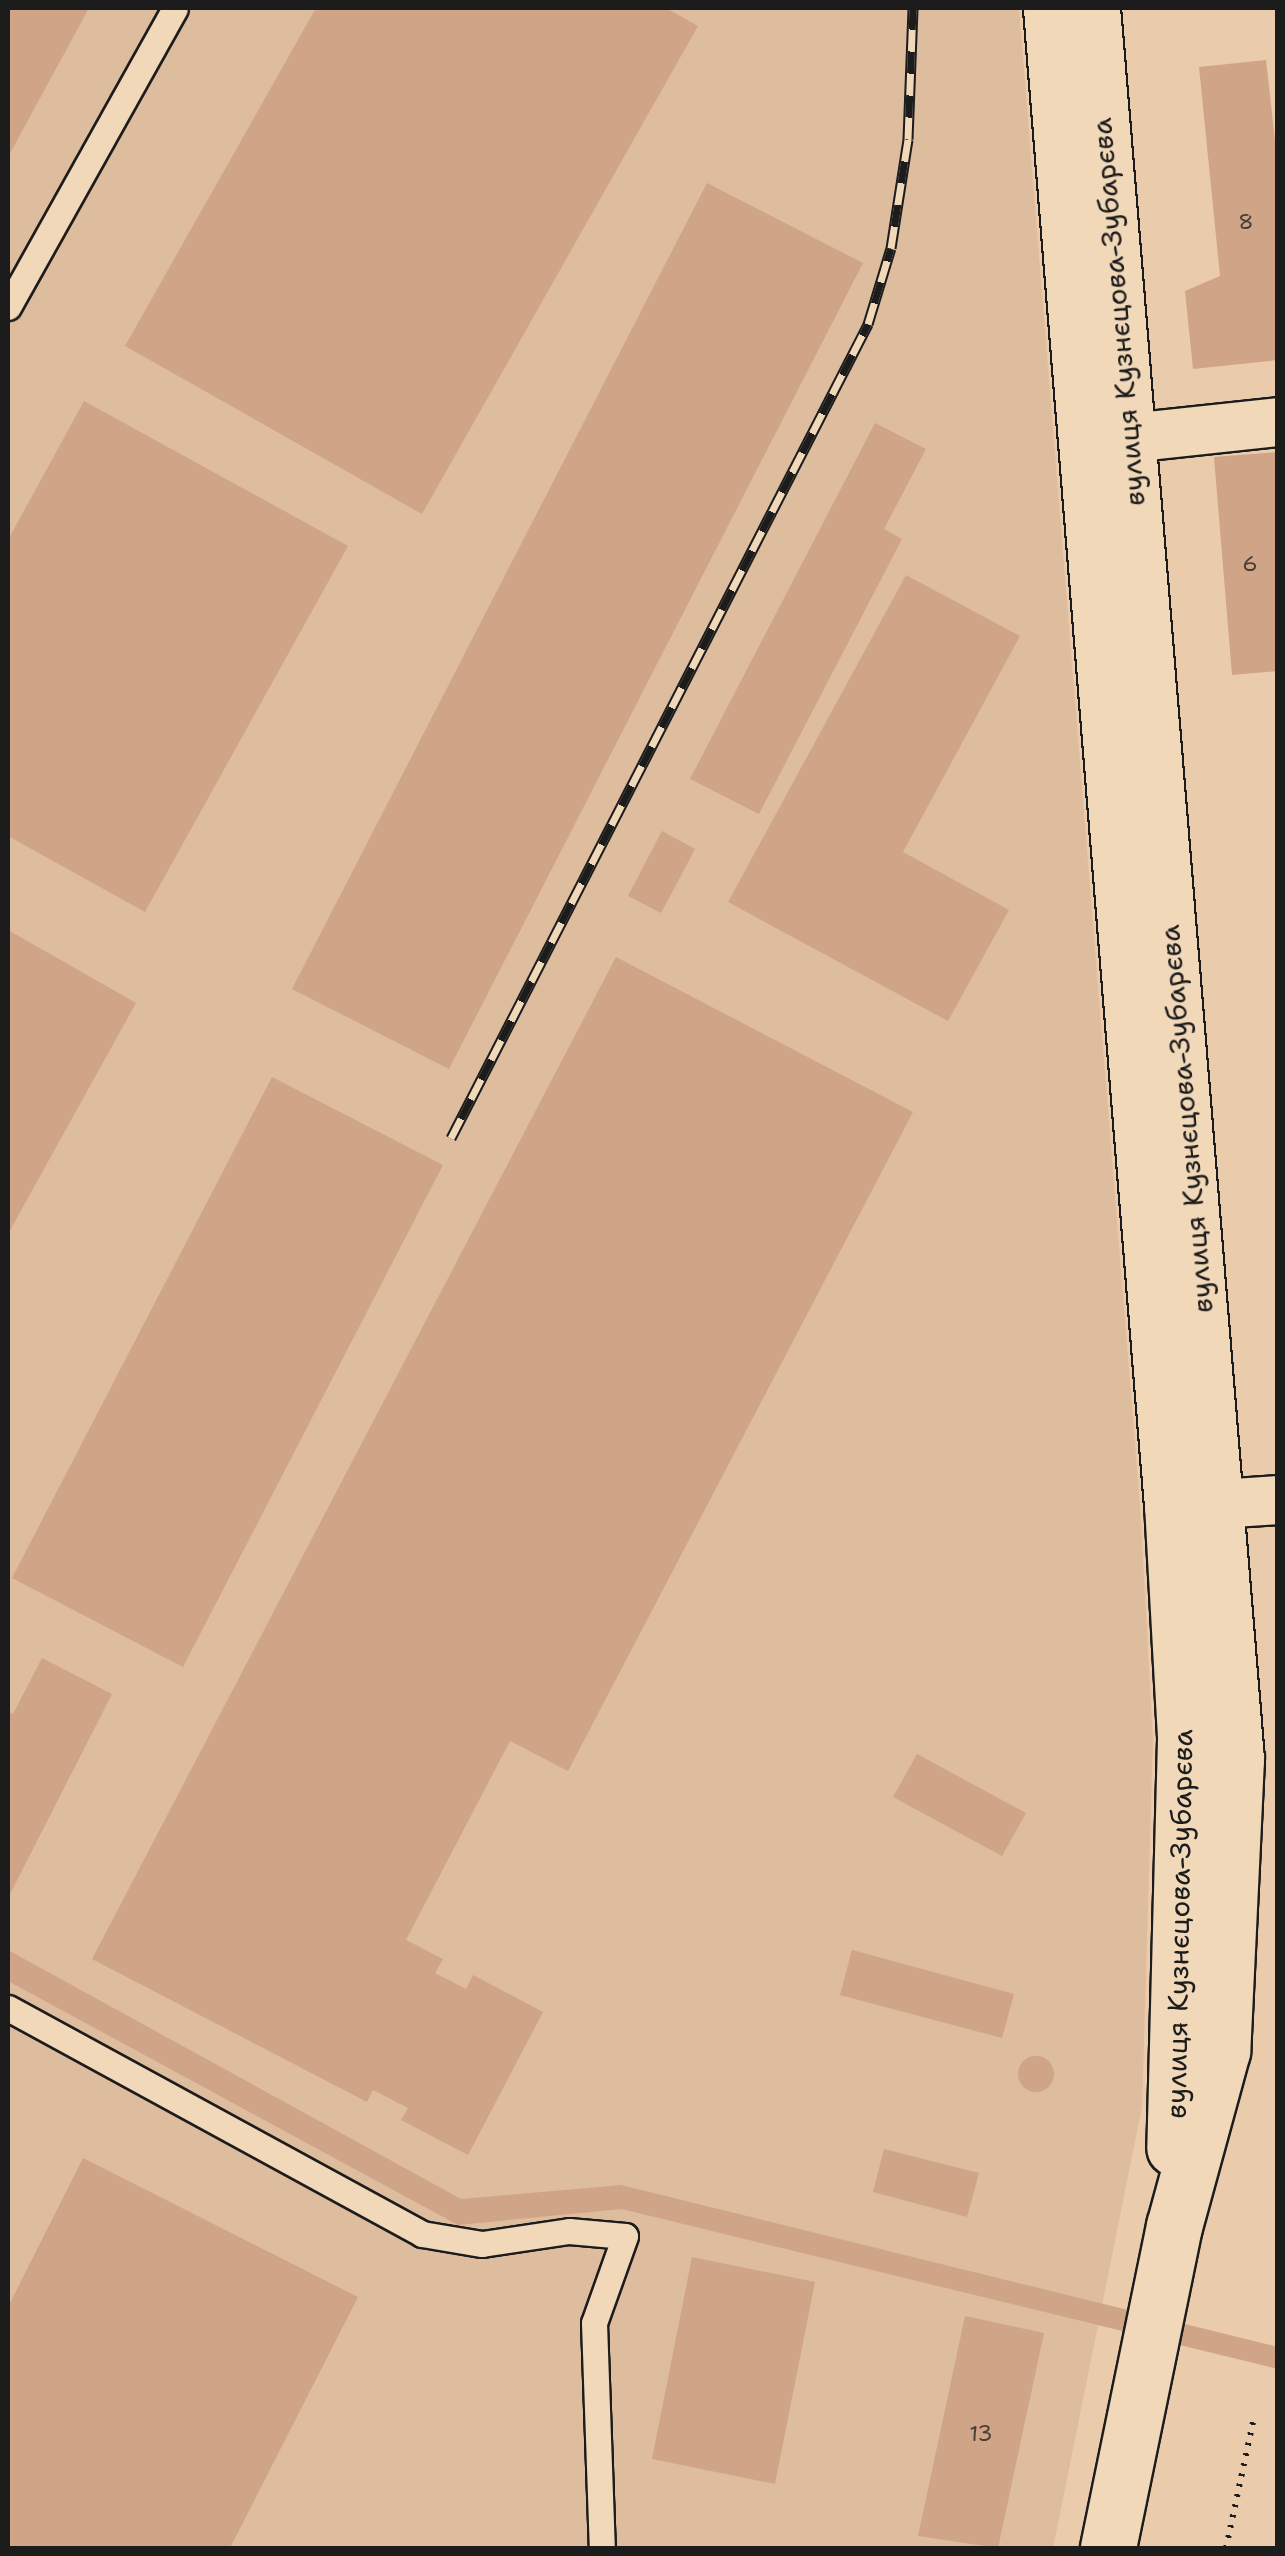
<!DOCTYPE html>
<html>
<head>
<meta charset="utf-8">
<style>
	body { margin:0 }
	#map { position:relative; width:1285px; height:2556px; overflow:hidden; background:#eacbac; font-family:"Shantell Sans",sans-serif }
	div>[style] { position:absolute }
	.built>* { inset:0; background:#debc9e }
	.building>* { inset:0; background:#d0a486 }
	.round { border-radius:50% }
	.path>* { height:6px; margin-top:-3px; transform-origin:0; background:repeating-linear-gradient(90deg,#1c1c1c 0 2.5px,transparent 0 10.5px) }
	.roads { filter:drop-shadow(2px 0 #1c1c1c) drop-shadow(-2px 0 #1c1c1c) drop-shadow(0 2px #1c1c1c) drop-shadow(0 -2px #1c1c1c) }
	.lane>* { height:25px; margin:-12.5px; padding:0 12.5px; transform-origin:12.5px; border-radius:12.5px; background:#f1d8b9 }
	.street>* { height:48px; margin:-24px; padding:0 24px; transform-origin:24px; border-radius:24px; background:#f1d8b9 }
	.secondary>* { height:55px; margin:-27.5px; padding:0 27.5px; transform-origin:27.5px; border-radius:27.5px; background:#f1d8b9 }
	.rail>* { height:11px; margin-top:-5.5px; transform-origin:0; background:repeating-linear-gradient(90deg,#f1d8b9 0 22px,#1c1c1c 0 44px); box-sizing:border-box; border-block:2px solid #1c1c1c }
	span { translate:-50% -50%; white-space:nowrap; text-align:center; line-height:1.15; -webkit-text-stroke:9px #f1d8b9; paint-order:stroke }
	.number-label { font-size:22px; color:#493e36 }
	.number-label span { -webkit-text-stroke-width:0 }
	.street-label { font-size:28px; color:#1c1c1c }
	.frame { position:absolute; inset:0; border:10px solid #1c1c1c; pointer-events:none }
</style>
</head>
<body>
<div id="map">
	<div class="built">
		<i style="clip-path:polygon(8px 8px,1019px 8px,1140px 1506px,1153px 1739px,1142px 2107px,1053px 2548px,8px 2548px)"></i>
	</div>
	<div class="building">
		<i style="clip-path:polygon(8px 8px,89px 8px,8px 157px)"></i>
		<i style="clip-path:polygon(316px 8px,666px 8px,698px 26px,422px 514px,125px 346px)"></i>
		<i style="clip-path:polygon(1266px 60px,1278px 167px,1278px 360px,1193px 369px,1185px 291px,1220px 276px,1199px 67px)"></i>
		<i style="clip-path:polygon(707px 183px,863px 263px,449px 1069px,292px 989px)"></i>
		<i style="clip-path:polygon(84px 401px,348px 546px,145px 912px,8px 836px,8px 540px)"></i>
		<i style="clip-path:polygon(875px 423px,926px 449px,884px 529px,902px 539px,759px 814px,690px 779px)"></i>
		<i style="clip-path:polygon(1278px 452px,1278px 671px,1232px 675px,1214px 457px)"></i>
		<i style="clip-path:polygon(906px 575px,1020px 636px,903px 852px,1009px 910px,948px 1021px,728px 902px)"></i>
		<i style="clip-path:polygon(662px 831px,695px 849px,661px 913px,628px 896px)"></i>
		<i style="clip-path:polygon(8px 930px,136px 1003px,8px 1234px)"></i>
		<i style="clip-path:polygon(616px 957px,913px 1112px,568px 1771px,510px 1741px,406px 1940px,443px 1959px,435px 1973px,466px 1989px,473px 1975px,543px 2012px,468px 2155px,401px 2120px,408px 2108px,373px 2090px,367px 2102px,92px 1959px)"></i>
		<i style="clip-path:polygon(272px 1077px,443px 1165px,183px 1667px,12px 1578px)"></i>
		<i style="clip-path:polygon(42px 1658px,112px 1694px,8px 1898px,8px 1711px,13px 1714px)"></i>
		<i style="clip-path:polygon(917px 1754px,1026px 1813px,1002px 1856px,893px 1797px)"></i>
		<i style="clip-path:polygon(8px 1950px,461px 2199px,621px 2185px,1278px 2347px,1278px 2369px,622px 2209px,458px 2225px,8px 1981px)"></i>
		<i style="clip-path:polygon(852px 1950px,1014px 1994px,1002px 2038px,840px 1995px)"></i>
		<i class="round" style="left:1018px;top:2056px;width:36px;height:36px"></i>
		<i style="clip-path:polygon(884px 2149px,979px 2173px,967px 2217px,873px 2192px)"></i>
		<i style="clip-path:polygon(83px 2158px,358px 2297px,230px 2548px,8px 2548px,8px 2307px)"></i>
		<i style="clip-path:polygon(692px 2257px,815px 2282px,775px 2484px,652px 2459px)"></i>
		<i style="clip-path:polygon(965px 2316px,1044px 2333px,998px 2548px,918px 2536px)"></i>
	</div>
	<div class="path">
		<i style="left:1226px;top:2548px;width:134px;rotate:-77.9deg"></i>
	</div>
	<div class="roads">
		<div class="lane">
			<i style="left:8px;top:307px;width:342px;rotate:-60.8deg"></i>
			<i style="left:8px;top:2008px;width:472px;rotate:28.6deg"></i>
			<i style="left:422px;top:2234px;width:61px;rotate:9.5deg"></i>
			<i style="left:482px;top:2244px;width:88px;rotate:-8.5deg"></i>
			<i style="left:569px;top:2231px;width:56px;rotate:5.1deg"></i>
			<i style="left:625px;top:2236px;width:92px;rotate:109.6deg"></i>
			<i style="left:594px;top:2323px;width:225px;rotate:88deg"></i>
		</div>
		<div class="street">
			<i style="left:1129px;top:438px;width:150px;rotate:-6.1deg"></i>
			<i style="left:1218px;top:1504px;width:60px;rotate:-3.8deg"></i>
		</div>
		<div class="secondary">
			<i style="left:1051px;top:8px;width:1501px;rotate:85.38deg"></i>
			<i style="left:1172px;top:1504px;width:235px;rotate:86.8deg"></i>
			<i style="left:1185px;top:1739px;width:409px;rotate:91.5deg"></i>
			<i style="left:1092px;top:8px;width:1757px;rotate:85.3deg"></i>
			<i style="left:1236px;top:1759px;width:292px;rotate:92.7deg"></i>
			<i style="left:1222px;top:2051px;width:181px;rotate:105.3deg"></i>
			<i style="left:1174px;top:2226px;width:329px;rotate:101.6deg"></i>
		</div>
	</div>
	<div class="rail">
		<i style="left:451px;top:1138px;width:915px;rotate:-62.87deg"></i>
		<i style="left:868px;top:324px;width:79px;rotate:-73.2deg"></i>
		<i style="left:891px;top:248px;width:110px;rotate:-81.1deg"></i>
		<i style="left:908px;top:139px;width:131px;rotate:-87.8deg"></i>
	</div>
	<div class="number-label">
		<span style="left:1246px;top:222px">8</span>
		<span style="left:1250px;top:564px">6</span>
		<span style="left:981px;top:2434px">13</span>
	</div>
	<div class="street-label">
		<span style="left:1118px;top:312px;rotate:-95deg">вулиця Кузнєцова-Зубарєва</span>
		<span style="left:1186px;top:1119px;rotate:-95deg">вулиця Кузнєцова-Зубарєва</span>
		<span style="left:1179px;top:1924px;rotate:-89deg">вулиця Кузнєцова-Зубарєва</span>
	</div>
	<div class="frame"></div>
</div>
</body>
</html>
